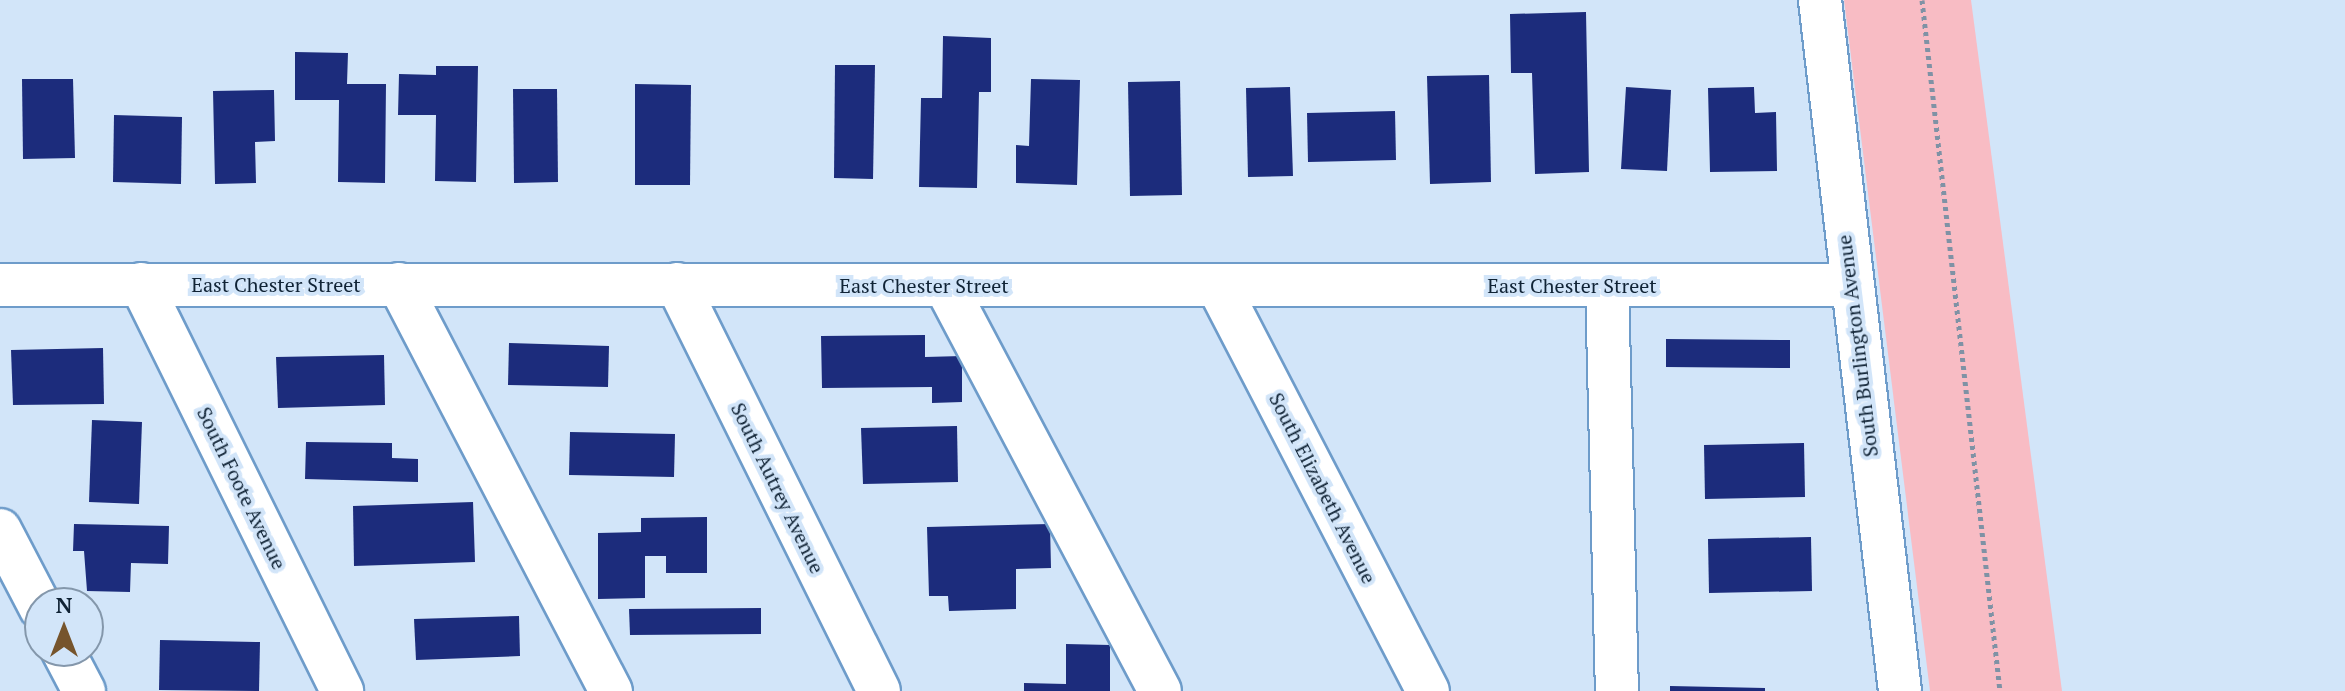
<!DOCTYPE html>
<html>
<head>
<meta charset="utf-8">
<style>
	body { margin:0 }
	#map { position:relative; width:2345px; height:691px; overflow:hidden; background:#d2e5f9; font-family:"PT Serif",serif }
	div>[style] { position:absolute }
	.green>* { inset:0; background:#f8bcc4 }
	.building>* { inset:0; background:#1c2c7c }
	.path>* { height:5px; margin-top:-2.5px; transform-origin:0; background:repeating-linear-gradient(90deg,#7f92a5 0 4px,transparent 0 8px) }
	.roads { filter:drop-shadow(2px 0 #6e9cca) drop-shadow(-2px 0 #6e9cca) drop-shadow(0 2px #6e9cca) drop-shadow(0 -2px #6e9cca) }
	.minor>* { height:42px; margin:-21px; padding:0 21px; transform-origin:21px; border-radius:21px; background:#fff }
	span { translate:-50% -50%; white-space:nowrap; text-align:center; line-height:1.15; -webkit-text-stroke:8px #d2e5f9; paint-order:stroke }
	.street-label { font-size:20px; color:#102335 }
	.north { position:absolute; left:24px; top:587px; width:80px; height:80px; box-sizing:border-box; background:#d2e5f9; border:2px solid #8497ab; border-radius:50%; rotate:0deg; font-size:22px; font-weight:700; line-height:32px; text-align:center; color:#102335 }
	.north::after { content:''; display:block; margin:auto; width:28px; height:36px; background:#76542c; clip-path:polygon(50% 0,100% 100%,50% 72%,0 100%) }
</style>
</head>
<body>
<div id="map">
	<div class="green">
		<i style="clip-path:polygon(1844px 0,1971px 0,2062px 691px,1930px 691px)"></i>
	</div>
	<div class="building">
		<i style="clip-path:polygon(1586px 12px,1589px 172px,1535px 174px,1532px 73px,1511px 73px,1510px 14px)"></i>
		<i style="clip-path:polygon(943px 36px,991px 38px,991px 92px,979px 92px,977px 188px,919px 187px,921px 98px,942px 98px)"></i>
		<i style="clip-path:polygon(295px 52px,348px 53px,347px 84px,386px 84px,385px 183px,338px 182px,339px 100px,295px 100px)"></i>
		<i style="clip-path:polygon(835px 65px,875px 65px,873px 179px,834px 178px)"></i>
		<i style="clip-path:polygon(436px 66px,478px 66px,476px 182px,435px 181px,436px 115px,398px 115px,399px 74px,436px 75px)"></i>
		<i style="clip-path:polygon(1489px 75px,1491px 182px,1430px 184px,1427px 76px)"></i>
		<i style="clip-path:polygon(22px 79px,73px 79px,75px 158px,23px 159px)"></i>
		<i style="clip-path:polygon(1031px 79px,1080px 80px,1077px 185px,1016px 183px,1016px 145px,1029px 146px)"></i>
		<i style="clip-path:polygon(1180px 81px,1182px 195px,1130px 196px,1128px 82px)"></i>
		<i style="clip-path:polygon(635px 84px,691px 85px,690px 185px,635px 185px)"></i>
		<i style="clip-path:polygon(1290px 87px,1293px 176px,1248px 177px,1246px 88px)"></i>
		<i style="clip-path:polygon(1626px 87px,1671px 90px,1667px 171px,1621px 169px)"></i>
		<i style="clip-path:polygon(1754px 87px,1755px 113px,1776px 112px,1777px 171px,1710px 172px,1708px 88px)"></i>
		<i style="clip-path:polygon(513px 89px,557px 89px,558px 182px,514px 183px)"></i>
		<i style="clip-path:polygon(274px 90px,275px 141px,255px 142px,256px 183px,215px 184px,213px 91px)"></i>
		<i style="clip-path:polygon(1395px 111px,1396px 160px,1308px 162px,1307px 113px)"></i>
		<i style="clip-path:polygon(114px 115px,182px 117px,181px 184px,113px 182px)"></i>
		<i style="clip-path:polygon(925px 335px,925px 357px,962px 356px,962px 402px,932px 403px,932px 387px,822px 388px,821px 336px)"></i>
		<i style="clip-path:polygon(1666px 339px,1790px 340px,1790px 368px,1666px 367px)"></i>
		<i style="clip-path:polygon(509px 343px,609px 346px,608px 387px,508px 385px)"></i>
		<i style="clip-path:polygon(103px 348px,104px 404px,13px 405px,11px 350px)"></i>
		<i style="clip-path:polygon(384px 355px,385px 405px,278px 408px,276px 357px)"></i>
		<i style="clip-path:polygon(92px 420px,142px 422px,139px 504px,89px 502px)"></i>
		<i style="clip-path:polygon(957px 426px,958px 482px,863px 484px,861px 428px)"></i>
		<i style="clip-path:polygon(570px 432px,675px 434px,674px 477px,569px 475px)"></i>
		<i style="clip-path:polygon(306px 442px,392px 443px,392px 458px,418px 459px,418px 482px,305px 479px)"></i>
		<i style="clip-path:polygon(1804px 443px,1805px 497px,1705px 499px,1704px 445px)"></i>
		<i style="clip-path:polygon(473px 502px,475px 562px,354px 566px,353px 506px)"></i>
		<i style="clip-path:polygon(707px 517px,707px 573px,666px 573px,666px 556px,645px 556px,645px 598px,598px 599px,598px 533px,641px 532px,641px 518px)"></i>
		<i style="clip-path:polygon(74px 524px,169px 526px,168px 564px,131px 563px,130px 592px,87px 591px,84px 551px,73px 551px)"></i>
		<i style="clip-path:polygon(1050px 524px,1051px 568px,1016px 569px,1016px 609px,949px 611px,948px 596px,929px 596px,927px 527px)"></i>
		<i style="clip-path:polygon(1811px 537px,1812px 591px,1709px 593px,1708px 539px)"></i>
		<i style="clip-path:polygon(761px 608px,761px 634px,630px 635px,629px 609px)"></i>
		<i style="clip-path:polygon(519px 616px,520px 656px,416px 660px,414px 619px)"></i>
		<i style="clip-path:polygon(160px 640px,260px 642px,259px 691px,159px 690px)"></i>
		<i style="clip-path:polygon(1066px 644px,1110px 645px,1110px 691px,1024px 691px,1024px 683px,1066px 684px)"></i>
		<i style="clip-path:polygon(1670px 686px,1765px 688px,1765px 691px,1670px 691px)"></i>
	</div>
	<div class="path">
		<i style="left:1922px;top:0;width:695px;rotate:83.56deg"></i>
	</div>
	<div class="roads">
		<div class="minor">
			<i style="left:1820px;top:0;width:696px;rotate:83.4deg"></i>
			<i style="left:141px;top:284px;width:454px;rotate:63.7deg"></i>
			<i style="left:399px;top:284px;width:459px;rotate:62.5deg"></i>
			<i style="left:677px;top:284px;width:454px;rotate:63.6deg"></i>
			<i style="left:0;top:285px;width:1849px"></i>
			<i style="left:945px;top:285px;width:459px;rotate:62.1deg"></i>
			<i style="left:1607px;top:285px;width:406px;rotate:88.6deg"></i>
			<i style="left:1218px;top:286px;width:456px;rotate:62.6deg"></i>
			<i style="left:0;top:530px;width:87px;rotate:62.5deg"></i>
			<i style="left:63px;top:651px;width:45px;rotate:62.3deg"></i>
		</div>
	</div>
	<div class="street-label">
		<span style="left:276px;top:284px">East Chester Street</span>
		<span style="left:924px;top:285px">East Chester Street</span>
		<span style="left:1572px;top:285px">East Chester Street</span>
		<span style="left:1857px;top:346px;rotate:-97deg">South Burlington Avenue</span>
		<span style="left:242px;top:488px;rotate:64deg">South Foote Avenue</span>
		<span style="left:778px;top:488px;rotate:64deg">South Autrey Avenue</span>
		<span style="left:1323px;top:488px;rotate:63deg">South Elizabeth Avenue</span>
	</div>
	<div class="north">N</div>
</div>
</body>
</html>
